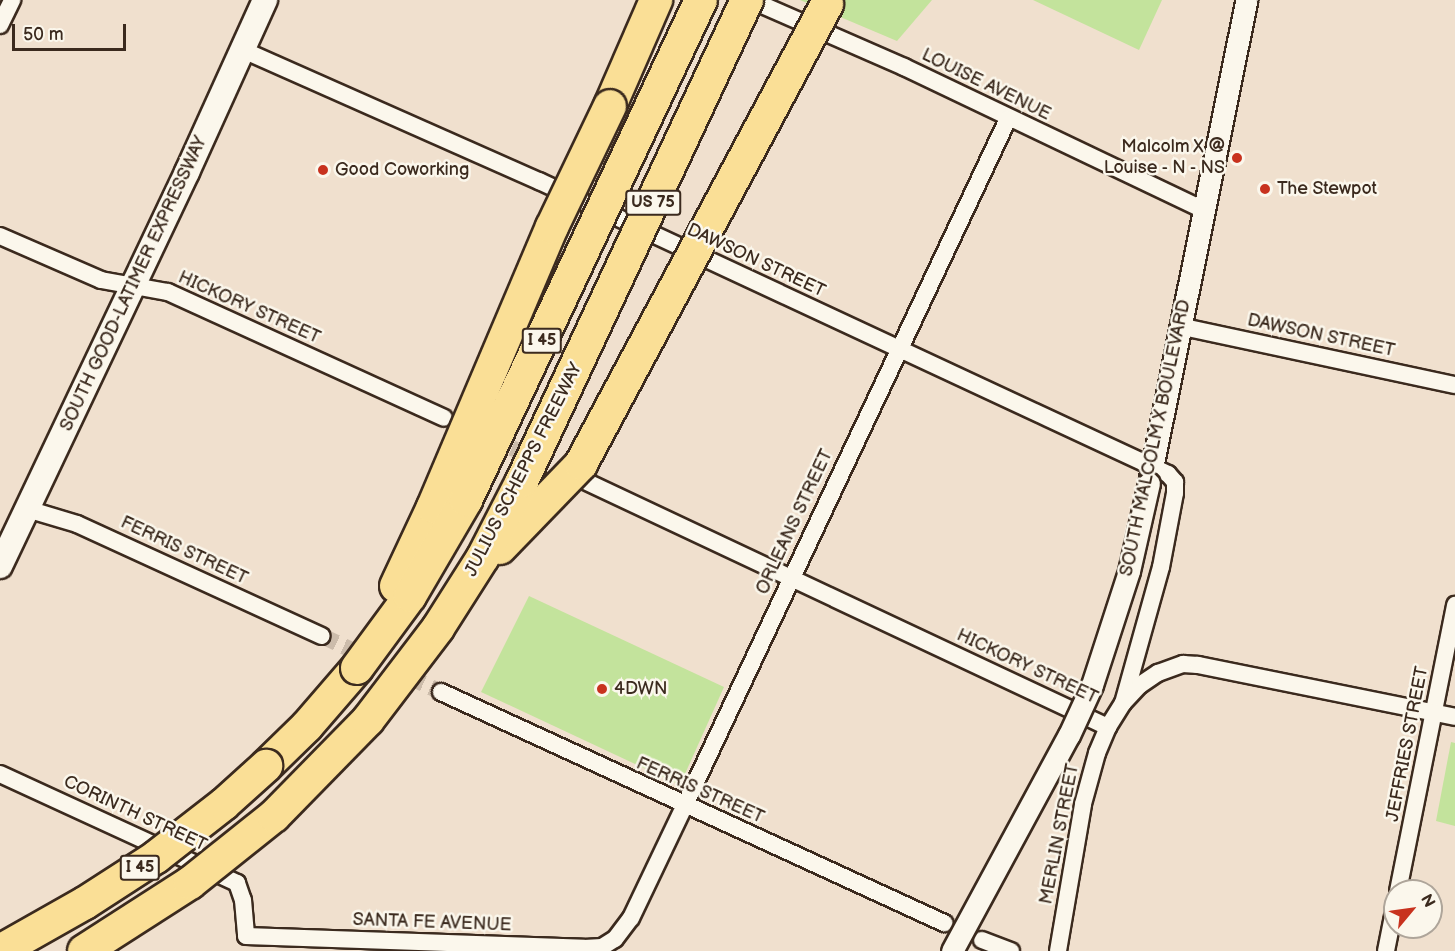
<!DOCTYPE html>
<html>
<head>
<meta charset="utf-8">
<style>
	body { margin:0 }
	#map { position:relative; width:1455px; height:951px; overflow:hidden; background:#f0e0ce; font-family:"Balsamiq Sans",sans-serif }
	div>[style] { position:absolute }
	.green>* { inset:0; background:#c3e39c }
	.minor-tunnel>* { height:16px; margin-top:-8px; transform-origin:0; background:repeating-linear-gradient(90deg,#ccbcab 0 16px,transparent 0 24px) }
	.roads { filter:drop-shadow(2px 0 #3b2a1e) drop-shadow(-2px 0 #3b2a1e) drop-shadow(0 2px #3b2a1e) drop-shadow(0 -2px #3b2a1e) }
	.minor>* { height:16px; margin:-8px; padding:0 8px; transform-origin:8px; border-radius:8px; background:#fbf7ec }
	.tertiary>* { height:21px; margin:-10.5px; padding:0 10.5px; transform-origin:10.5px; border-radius:10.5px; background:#fbf7ec }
	.secondary>* { height:24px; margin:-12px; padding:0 12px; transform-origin:12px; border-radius:12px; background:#fbf7ec }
	.motorway>* { height:32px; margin:-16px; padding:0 16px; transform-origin:16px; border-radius:16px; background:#fadf96 }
	.bridges { filter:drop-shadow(2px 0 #3b2a1e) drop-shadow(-2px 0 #3b2a1e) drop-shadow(0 2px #3b2a1e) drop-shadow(0 -2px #3b2a1e) }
	.tertiary-bridge>* { height:21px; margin:-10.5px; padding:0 10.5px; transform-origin:10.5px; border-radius:10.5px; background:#fbf7ec }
	.motorway-bridge>* { height:32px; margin:-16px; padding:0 16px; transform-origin:16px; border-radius:16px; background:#fadf96 }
	.dots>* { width:16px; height:16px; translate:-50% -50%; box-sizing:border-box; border:3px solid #fbf7ec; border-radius:50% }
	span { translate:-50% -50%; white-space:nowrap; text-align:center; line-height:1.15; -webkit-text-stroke:5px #fbf7ec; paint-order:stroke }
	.shield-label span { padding:2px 4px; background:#fbf7ec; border:2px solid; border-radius:4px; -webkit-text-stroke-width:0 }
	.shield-label { font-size:16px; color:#3b2a1e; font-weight:700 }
	.street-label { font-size:18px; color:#3b2a1e }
	.poi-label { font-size:18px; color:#3b2a1e }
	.right { translate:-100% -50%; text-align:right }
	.left { translate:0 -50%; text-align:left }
	.north { position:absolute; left:1383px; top:879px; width:60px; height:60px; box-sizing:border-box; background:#fbf7ec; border:2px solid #aea59a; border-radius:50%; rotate:61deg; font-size:16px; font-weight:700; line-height:24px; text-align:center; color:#3b2a1e }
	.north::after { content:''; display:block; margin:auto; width:21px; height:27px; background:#c8321e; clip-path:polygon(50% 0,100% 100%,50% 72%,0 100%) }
	.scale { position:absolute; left:12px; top:24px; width:114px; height:27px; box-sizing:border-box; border:3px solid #3b2a1e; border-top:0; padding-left:8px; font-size:18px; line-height:21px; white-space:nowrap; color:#3b2a1e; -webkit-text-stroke:4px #fbf7ec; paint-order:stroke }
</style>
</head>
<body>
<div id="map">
	<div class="green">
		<i style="clip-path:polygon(800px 0,932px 0,897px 41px)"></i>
		<i style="clip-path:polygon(1033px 0,1162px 0,1139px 50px)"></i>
		<i style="clip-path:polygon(529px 596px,724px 687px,680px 785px,481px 692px)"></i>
		<i style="clip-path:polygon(1451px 742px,1455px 743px,1455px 826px,1436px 821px)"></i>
	</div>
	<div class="minor-tunnel">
		<i style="left:490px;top:438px;width:94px;rotate:24.4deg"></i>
		<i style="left:322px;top:636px;width:132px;rotate:25.2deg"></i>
	</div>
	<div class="roads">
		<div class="minor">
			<i style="left:751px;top:0;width:167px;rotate:23.6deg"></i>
			<i style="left:904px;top:67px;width:330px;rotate:25.5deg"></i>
			<i style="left:0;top:25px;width:28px;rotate:-64deg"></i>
			<i style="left:243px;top:50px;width:324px;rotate:23.9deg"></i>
			<i style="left:539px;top:181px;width:694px;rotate:24.98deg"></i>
			<i style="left:1168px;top:474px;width:11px;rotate:49deg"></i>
			<i style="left:1175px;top:482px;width:11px;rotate:90deg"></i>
			<i style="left:1175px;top:493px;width:75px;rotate:100.7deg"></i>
			<i style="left:1161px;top:567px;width:141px;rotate:105.6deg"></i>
			<i style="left:0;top:236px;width:110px;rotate:23.5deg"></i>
			<i style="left:101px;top:280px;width:68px;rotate:10.2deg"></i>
			<i style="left:168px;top:292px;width:303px;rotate:24.5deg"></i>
			<i style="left:1179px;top:326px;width:282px;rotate:12.1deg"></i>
			<i style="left:587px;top:482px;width:576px;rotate:25.19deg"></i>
			<i style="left:27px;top:509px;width:52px;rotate:16.7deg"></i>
			<i style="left:77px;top:524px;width:269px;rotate:24.6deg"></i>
			<i style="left:441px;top:692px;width:554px;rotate:24.67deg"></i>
			<i style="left:0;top:774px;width:261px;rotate:24.7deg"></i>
			<i style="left:237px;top:883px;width:18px;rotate:71deg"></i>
			<i style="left:243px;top:900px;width:36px;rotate:85deg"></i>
			<i style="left:246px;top:936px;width:338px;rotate:2deg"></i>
			<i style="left:584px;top:948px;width:18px;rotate:-3deg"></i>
			<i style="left:602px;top:947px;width:15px;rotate:-32deg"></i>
			<i style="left:615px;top:939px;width:26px;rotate:-53deg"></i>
			<i style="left:631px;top:918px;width:125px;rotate:-64.5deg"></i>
			<i style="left:685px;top:805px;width:758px;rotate:-64.79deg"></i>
			<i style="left:1398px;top:891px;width:292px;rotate:-78.7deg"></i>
			<i style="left:982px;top:940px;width:31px;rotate:21deg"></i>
			<i style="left:1058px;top:951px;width:149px;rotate:-80.3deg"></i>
			<i style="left:1083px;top:804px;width:53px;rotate:-74.6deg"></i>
			<i style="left:1097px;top:753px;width:28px;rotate:-67deg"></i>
			<i style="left:1108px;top:727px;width:28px;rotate:-58deg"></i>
			<i style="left:1123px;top:703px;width:25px;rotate:-47deg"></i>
			<i style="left:1140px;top:685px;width:22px;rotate:-34deg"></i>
			<i style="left:1158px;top:673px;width:27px;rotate:-20deg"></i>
			<i style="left:1183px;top:664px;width:15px;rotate:4deg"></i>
			<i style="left:1198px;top:665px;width:262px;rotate:11.4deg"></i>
			<i style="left:1386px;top:951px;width:46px;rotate:-78.7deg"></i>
		</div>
		<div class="tertiary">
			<i style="left:1149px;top:483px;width:493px;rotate:-78.6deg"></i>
		</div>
		<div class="secondary">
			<i style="left:0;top:566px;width:436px;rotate:-64.6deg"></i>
			<i style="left:187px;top:172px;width:189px;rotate:-65.6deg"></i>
		</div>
		<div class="motorway">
			<i style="left:610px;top:106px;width:116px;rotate:-66.5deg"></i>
			<i style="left:266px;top:766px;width:57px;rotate:-44.3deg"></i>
			<i style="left:307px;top:726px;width:77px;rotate:-49.2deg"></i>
		</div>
	</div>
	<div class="bridges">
		<div class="tertiary-bridge">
			<i style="left:952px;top:951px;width:246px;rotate:-61.6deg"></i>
			<i style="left:1069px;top:735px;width:55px;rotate:-65.3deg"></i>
			<i style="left:1092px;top:685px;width:120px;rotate:-72deg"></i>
			<i style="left:1129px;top:571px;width:90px;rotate:-77.2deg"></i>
		</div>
		<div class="motorway-bridge">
			<i style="left:500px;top:548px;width:117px;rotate:-46deg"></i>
			<i style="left:581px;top:464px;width:522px;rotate:-61.86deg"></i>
			<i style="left:396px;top:586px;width:87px;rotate:-64.9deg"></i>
			<i style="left:433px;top:507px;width:304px;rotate:-67deg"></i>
			<i style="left:552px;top:227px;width:134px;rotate:-64.4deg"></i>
			<i style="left:357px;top:668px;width:89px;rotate:-53.6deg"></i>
			<i style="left:410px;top:596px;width:111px;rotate:-59.7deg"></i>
			<i style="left:466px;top:500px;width:552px;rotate:-64.83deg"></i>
			<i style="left:0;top:951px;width:98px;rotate:-29.5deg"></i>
			<i style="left:85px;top:903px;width:85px;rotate:-32.9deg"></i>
			<i style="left:156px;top:857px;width:86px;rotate:-37.9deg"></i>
			<i style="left:224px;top:804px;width:57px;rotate:-42.1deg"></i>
			<i style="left:84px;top:951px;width:126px;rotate:-32.7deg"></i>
			<i style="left:190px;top:883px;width:107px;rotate:-38.6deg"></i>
			<i style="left:274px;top:816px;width:134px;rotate:-45.6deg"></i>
			<i style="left:368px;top:720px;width:116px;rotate:-52.7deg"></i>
			<i style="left:438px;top:628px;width:84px;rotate:-57.6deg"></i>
			<i style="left:483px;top:557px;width:85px;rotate:-62.8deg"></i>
			<i style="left:522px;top:481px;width:531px;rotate:-64.93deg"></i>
		</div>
	</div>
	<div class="dots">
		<i style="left:1237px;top:158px;background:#c8321e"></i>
		<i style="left:323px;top:170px;background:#c8321e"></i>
		<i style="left:1265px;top:189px;background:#c8321e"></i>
		<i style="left:602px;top:689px;background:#c8321e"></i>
	</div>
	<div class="shield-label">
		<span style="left:653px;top:203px">US 75</span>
		<span style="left:542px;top:341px">I 45</span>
		<span style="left:140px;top:868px">I 45</span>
	</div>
	<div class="street-label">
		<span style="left:986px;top:85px;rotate:26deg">LOUISE AVENUE</span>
		<span style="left:756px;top:261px;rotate:25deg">DAWSON STREET</span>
		<span style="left:134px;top:284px;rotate:-65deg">SOUTH GOOD-LATIMER EXPRESSWAY</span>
		<span style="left:249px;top:308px;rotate:24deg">HICKORY STREET</span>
		<span style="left:1321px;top:336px;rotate:12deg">DAWSON STREET</span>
		<span style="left:1156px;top:438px;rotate:-78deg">SOUTH MALCOLM X BOULEVARD</span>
		<span style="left:524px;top:470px;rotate:-63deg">JULIUS SCHEPPS FREEWAY</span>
		<span style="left:795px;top:522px;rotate:-65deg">ORLEANS STREET</span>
		<span style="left:184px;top:551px;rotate:25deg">FERRIS STREET</span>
		<span style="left:1027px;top:667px;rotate:25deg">HICKORY STREET</span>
		<span style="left:1408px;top:744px;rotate:-79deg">JEFFRIES STREET</span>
		<span style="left:700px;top:791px;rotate:24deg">FERRIS STREET</span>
		<span style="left:135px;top:814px;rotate:25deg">CORINTH STREET</span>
		<span style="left:1060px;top:834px;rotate:-79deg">MERLIN STREET</span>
		<span style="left:432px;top:923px;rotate:2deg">SANTA FE AVENUE</span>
	</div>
	<div class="poi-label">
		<span class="right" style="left:1225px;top:158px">Malcolm X @<br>Louise - N - NS</span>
		<span class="left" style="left:335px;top:170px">Good Coworking</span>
		<span class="left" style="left:1277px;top:189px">The Stewpot</span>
		<span class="left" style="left:614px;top:689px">4DWN</span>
	</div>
	<div class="north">N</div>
	<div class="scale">50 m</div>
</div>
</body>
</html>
